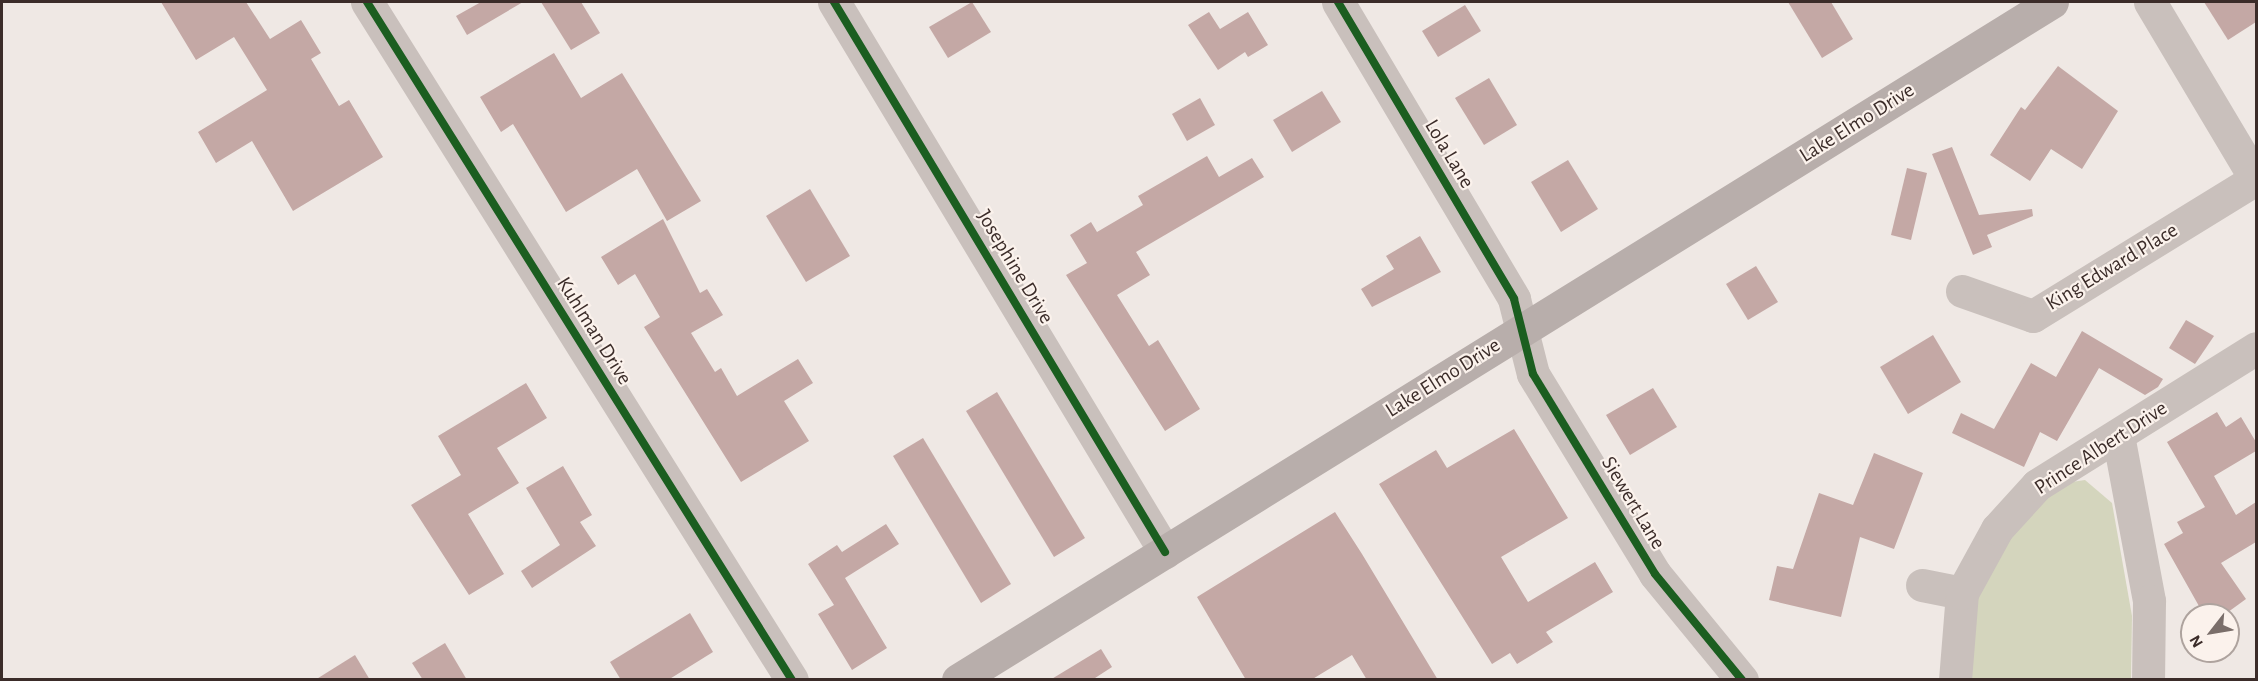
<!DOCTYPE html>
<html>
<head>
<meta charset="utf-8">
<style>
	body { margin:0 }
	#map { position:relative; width:2258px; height:681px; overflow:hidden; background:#efe8e4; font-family:"Alegreya Sans",sans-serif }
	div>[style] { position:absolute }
	.green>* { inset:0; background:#d4d5bd }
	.building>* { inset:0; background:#c4a8a5 }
	.minor>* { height:33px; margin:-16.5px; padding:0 16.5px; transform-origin:16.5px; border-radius:16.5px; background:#c9c0bc }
	.major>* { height:33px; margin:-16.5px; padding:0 16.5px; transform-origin:16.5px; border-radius:16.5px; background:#b8aeab }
	.cycleway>* { height:8px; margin:-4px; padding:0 4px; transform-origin:4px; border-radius:4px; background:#1b5e20 }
	span { translate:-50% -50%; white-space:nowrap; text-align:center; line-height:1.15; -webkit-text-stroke:4.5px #fbf2ec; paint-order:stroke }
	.street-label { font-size:21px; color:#3b2c29 }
	.frame { position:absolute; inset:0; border:3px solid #3b2c29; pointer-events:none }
	.north { position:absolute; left:2180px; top:603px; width:60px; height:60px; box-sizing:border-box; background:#fbf2ec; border:2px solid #aea39e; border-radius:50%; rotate:239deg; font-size:16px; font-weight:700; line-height:24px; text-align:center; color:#3b2c29 }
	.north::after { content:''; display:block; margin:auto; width:21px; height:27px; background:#7a6e6a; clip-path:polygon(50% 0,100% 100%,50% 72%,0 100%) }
</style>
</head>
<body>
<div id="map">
	<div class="green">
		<i style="clip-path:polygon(2085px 480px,2112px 503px,2132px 616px,2131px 679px,1962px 679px,1974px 591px,2029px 510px,2065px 483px)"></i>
	</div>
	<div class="building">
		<i style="clip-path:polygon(161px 2px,246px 2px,270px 39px,301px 20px,321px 53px,311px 59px,339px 106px,349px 100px,383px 157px,293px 211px,252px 141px,216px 163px,198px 132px,267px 90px,234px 37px,196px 60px)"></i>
		<i style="clip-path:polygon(481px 2px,523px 2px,467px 35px,456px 16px)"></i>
		<i style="clip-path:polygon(541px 2px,581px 2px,600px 33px,571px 50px)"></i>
		<i style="clip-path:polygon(972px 2px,991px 32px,948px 58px,929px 27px)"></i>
		<i style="clip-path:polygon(1788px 2px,1831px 2px,1853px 39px,1822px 58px)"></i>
		<i style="clip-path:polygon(2204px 2px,2256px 2px,2256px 22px,2228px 40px)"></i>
		<i style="clip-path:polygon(1465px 5px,1481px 31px,1438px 57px,1422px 31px)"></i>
		<i style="clip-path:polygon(1209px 12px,1220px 29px,1248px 12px,1268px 45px,1248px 57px,1245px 52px,1218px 70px,1188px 25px)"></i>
		<i style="clip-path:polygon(554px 53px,581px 98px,622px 73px,701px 201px,667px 221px,637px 169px,566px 212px,513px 124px,501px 132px,480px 97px)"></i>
		<i style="clip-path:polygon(2058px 66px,2118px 111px,2082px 169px,2051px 149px,2030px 181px,1990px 155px,2021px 107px,2025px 110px)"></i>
		<i style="clip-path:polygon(1489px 78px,1517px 125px,1484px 145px,1455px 98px)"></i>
		<i style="clip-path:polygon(1322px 91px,1341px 122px,1292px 152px,1273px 120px)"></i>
		<i style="clip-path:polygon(1200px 98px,1215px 125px,1187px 141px,1172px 114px)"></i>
		<i style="clip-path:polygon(1952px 147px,1979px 215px,2032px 209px,2033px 216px,1987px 235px,1992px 247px,1973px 255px,1932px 154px)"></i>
		<i style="clip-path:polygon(1207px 156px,1219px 177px,1252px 158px,1264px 177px,1136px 252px,1150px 275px,1117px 295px,1149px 346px,1158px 340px,1200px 409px,1165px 431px,1066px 275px,1087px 263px,1070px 235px,1091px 222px,1097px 232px,1143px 205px,1138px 196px)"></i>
		<i style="clip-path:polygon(1568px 160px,1598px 209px,1561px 232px,1531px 182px)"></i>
		<i style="clip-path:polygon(1907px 168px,1927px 173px,1911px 240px,1891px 235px)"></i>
		<i style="clip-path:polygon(810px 189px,850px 256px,806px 282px,766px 216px)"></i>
		<i style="clip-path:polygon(663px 219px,700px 293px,707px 289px,723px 315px,691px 333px,715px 372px,721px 368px,737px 396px,798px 359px,813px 383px,784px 401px,809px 441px,741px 482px,644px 327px,660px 317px,635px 274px,618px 285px,601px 257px)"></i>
		<i style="clip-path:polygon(1420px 236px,1441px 272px,1372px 307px,1361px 289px,1394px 269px,1386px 256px)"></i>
		<i style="clip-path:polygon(1756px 266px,1778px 302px,1748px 320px,1726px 284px)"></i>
		<i style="clip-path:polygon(2186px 320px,2214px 336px,2195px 364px,2169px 348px)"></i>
		<i style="clip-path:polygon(2082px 331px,2163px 379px,2158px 387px,2145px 395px,2099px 368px,2057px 441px,2040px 432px,2024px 467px,1952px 433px,1961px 413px,1994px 429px,2031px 363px,2056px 377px)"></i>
		<i style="clip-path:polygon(1933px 335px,1961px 382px,1908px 414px,1880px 367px)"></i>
		<i style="clip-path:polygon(526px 383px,547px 418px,497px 448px,519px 483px,468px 514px,504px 574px,469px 595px,411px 505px,461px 475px,438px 436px)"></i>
		<i style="clip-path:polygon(1653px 388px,1677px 427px,1630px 455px,1606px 415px)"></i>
		<i style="clip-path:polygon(997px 392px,1085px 538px,1054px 557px,966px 411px)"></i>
		<i style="clip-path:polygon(2217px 412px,2226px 427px,2241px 417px,2256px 442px,2256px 451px,2214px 476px,2236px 515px,2256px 502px,2256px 542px,2221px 563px,2246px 599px,2224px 615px,2204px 615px,2164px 544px,2183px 533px,2177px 522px,2205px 507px,2167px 442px)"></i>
		<i style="clip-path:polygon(1514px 429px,1568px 518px,1501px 557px,1528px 602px,1595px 562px,1613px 592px,1546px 632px,1553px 642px,1517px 664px,1510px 653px,1492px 664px,1379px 484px,1436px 450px,1447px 468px)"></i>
		<i style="clip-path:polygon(923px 438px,1011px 584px,981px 603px,893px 456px)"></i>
		<i style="clip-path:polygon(1874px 453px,1923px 473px,1894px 549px,1860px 537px,1841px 617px,1769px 600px,1777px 566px,1793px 569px,1819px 493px,1853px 505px)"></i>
		<i style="clip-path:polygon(563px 466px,592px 515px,580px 522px,596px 546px,532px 588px,521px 571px,560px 545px,526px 488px)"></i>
		<i style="clip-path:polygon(1335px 512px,1362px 554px,1438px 680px,1367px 680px,1352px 655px,1311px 680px,1246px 680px,1197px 597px)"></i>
		<i style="clip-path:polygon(886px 524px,899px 544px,845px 578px,887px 648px,852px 670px,818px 614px,834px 605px,808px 564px,837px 545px,842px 552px)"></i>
		<i style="clip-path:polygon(690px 613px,713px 652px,668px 680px,621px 680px,610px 662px)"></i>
		<i style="clip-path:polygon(445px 643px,467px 680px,423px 680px,412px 663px)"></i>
		<i style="clip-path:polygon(1101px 649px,1112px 667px,1092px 680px,1050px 680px)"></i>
		<i style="clip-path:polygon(355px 655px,370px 680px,315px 680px)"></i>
	</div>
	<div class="minor">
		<i style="left:367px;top:2px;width:800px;rotate:57.92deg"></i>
		<i style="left:834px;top:2px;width:642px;rotate:58.96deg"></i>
		<i style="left:1338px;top:2px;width:345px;rotate:59.3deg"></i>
		<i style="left:1514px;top:299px;width:77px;rotate:75.8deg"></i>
		<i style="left:1533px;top:374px;width:234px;rotate:58.6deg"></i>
		<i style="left:1655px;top:574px;width:137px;rotate:50.6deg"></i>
		<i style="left:2150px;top:2px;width:207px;rotate:59.2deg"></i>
		<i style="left:1962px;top:291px;width:75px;rotate:19.4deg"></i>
		<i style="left:2033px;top:316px;width:262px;rotate:-31.6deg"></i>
		<i style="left:2118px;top:435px;width:169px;rotate:79.4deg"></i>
		<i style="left:2149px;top:601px;width:79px;rotate:90.7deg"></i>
		<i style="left:1922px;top:585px;width:41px;rotate:11.3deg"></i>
		<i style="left:1955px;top:680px;width:87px;rotate:-85.4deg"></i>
		<i style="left:1962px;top:593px;width:73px;rotate:-61.3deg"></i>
		<i style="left:1997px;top:529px;width:59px;rotate:-47.7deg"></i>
		<i style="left:2037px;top:485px;width:258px;rotate:-32deg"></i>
	</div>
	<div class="major">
		<i style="left:958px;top:680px;width:1287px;rotate:-31.79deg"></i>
	</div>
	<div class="cycleway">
		<i style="left:367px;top:2px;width:800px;rotate:57.92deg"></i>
		<i style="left:834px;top:2px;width:642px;rotate:58.96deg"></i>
		<i style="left:1338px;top:2px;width:345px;rotate:59.3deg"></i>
		<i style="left:1514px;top:299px;width:77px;rotate:75.8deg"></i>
		<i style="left:1533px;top:374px;width:234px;rotate:58.6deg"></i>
		<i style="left:1655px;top:574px;width:137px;rotate:50.6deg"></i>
	</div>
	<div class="street-label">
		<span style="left:1857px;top:123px;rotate:-32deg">Lake Elmo Drive</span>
		<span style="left:1449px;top:154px;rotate:59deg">Lola Lane</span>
		<span style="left:1015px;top:267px;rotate:59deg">Josephine Drive</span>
		<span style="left:2112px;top:267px;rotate:-31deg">King Edward Place</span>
		<span style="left:594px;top:331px;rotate:58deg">Kuhlman Drive</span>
		<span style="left:1443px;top:378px;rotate:-32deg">Lake Elmo Drive</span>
		<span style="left:2101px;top:448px;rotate:-33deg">Prince Albert Drive</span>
		<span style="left:1633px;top:503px;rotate:59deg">Siewert Lane</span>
	</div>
	<div class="frame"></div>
	<div class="north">N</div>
</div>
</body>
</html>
